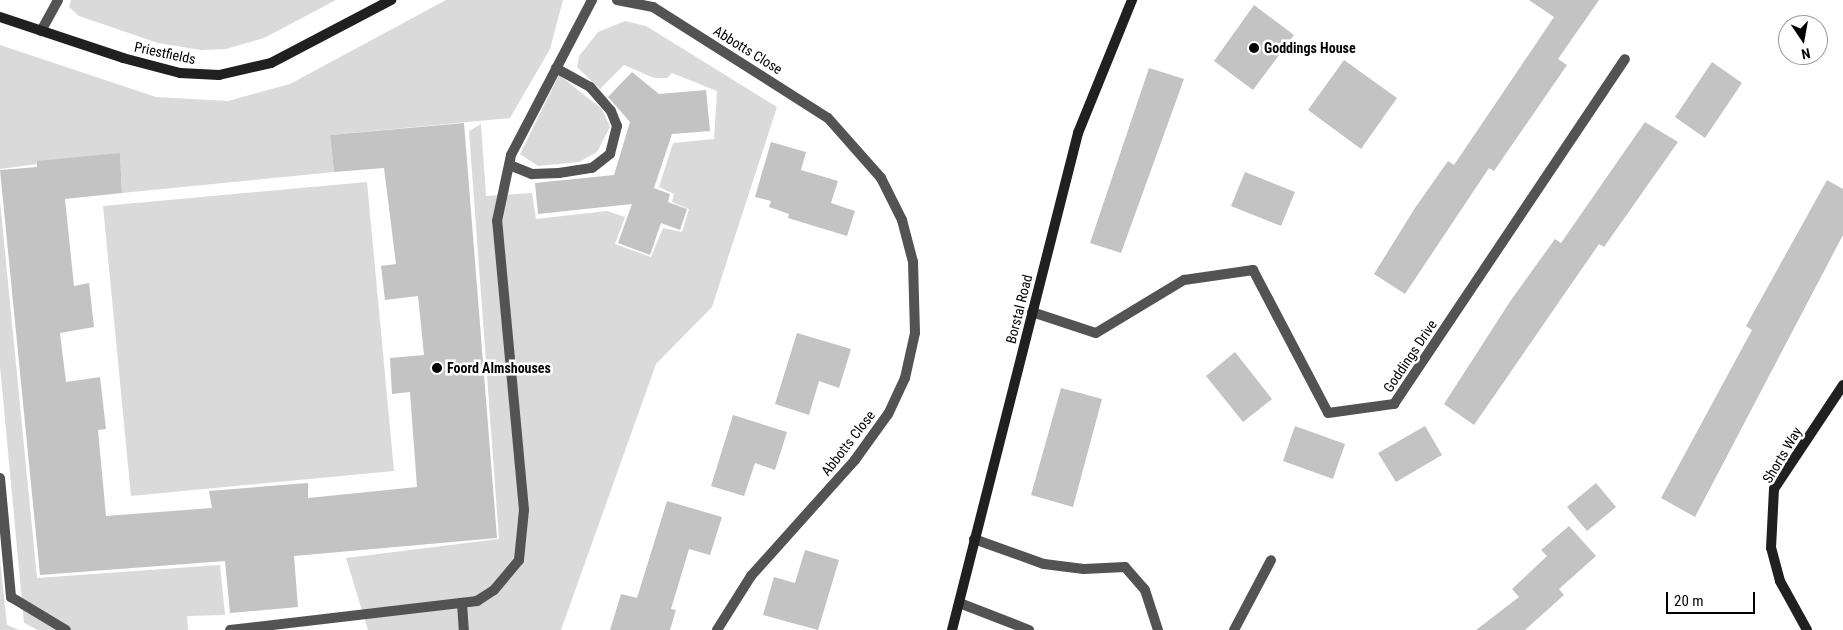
<!DOCTYPE html>
<html>
<head>
<meta charset="utf-8">
<style>
	body { margin:0 }
	#map { position:relative; width:1843px; height:630px; overflow:hidden; background:#fff; font-family:"Roboto Condensed",sans-serif }
	div>[style] { position:absolute }
	.green>* { inset:0; background:#dadada }
	.building>* { inset:0; background:#c3c3c3 }
	.lane>* { height:10px; margin:-5px; padding:0 5px; transform-origin:5px; border-radius:5px; background:#535353 }
	.street>* { height:10px; margin:-5px; padding:0 5px; transform-origin:5px; border-radius:5px; background:#535353 }
	.secondary>* { height:10px; margin:-5px; padding:0 5px; transform-origin:5px; border-radius:5px; background:#202020 }
	.dots>* { width:14px; height:14px; translate:-50% -50%; box-sizing:border-box; border:2px solid #fff; border-radius:50% }
	span { translate:-50% -50%; white-space:nowrap; text-align:center; line-height:1.15; -webkit-text-stroke:5px #fff; paint-order:stroke }
	.poi-label { font-size:14px; color:#000; font-weight:700 }
	.left { translate:0 -50%; text-align:left }
	.street-label { font-size:14px; color:#000 }
	.north { position:absolute; left:1778px; top:15px; width:50px; height:50px; box-sizing:border-box; background:#fff; border:1px solid #999; border-radius:50%; rotate:168deg; font-size:14px; font-weight:700; line-height:20px; text-align:center; color:#000 }
	.north::after { content:''; display:block; margin:auto; width:18px; height:22px; background:#000; clip-path:polygon(50% 0,100% 100%,50% 72%,0 100%) }
	.scale { position:absolute; left:1666px; top:592px; width:89px; height:22px; box-sizing:border-box; border:2px solid #000; border-top:0; padding-left:6px; font-size:15px; line-height:18px; white-space:nowrap; color:#000; -webkit-text-stroke:4px #fff; paint-order:stroke }
</style>
</head>
<body>
<div id="map">
	<div class="green">
		<i style="clip-path:polygon(71px 0,336px 0,264px 38px,226px 49px,201px 50px,158px 43px,79px 16px,69px 7px)"></i>
		<i style="clip-path:polygon(446px 0,563px 0,550px 49px,510px 118px,330px 135px,334px 172px,122px 193px,120px 153px,0 169px,0 45px,156px 97px,228px 101px,290px 84px)"></i>
		<i style="clip-path:polygon(625px 21px,646px 26px,777px 107px,712px 307px,656px 364px,561px 630px,368px 630px,346px 558px,499px 539px,469px 131px,481px 124px,486px 196px,532px 193px,536px 219px,607px 211px,625px 217px,615px 244px,651px 257px,663px 228px,682px 232px,689px 209px,672px 202px,674px 194px,659px 187px,673px 143px,714px 139px,717px 91px,672px 73px,667px 78px,654px 78px,624px 65px,600px 89px,577px 67px,579px 56px,598px 32px)"></i>
		<i style="clip-path:polygon(559px 75px,602px 109px,610px 127px,597px 152px,579px 162px,538px 166px,520px 154px)"></i>
		<i style="clip-path:polygon(367px 182px,394px 471px,131px 496px,103px 206px)"></i>
		<i style="clip-path:polygon(0 201px,37px 578px,220px 565px,225px 615px,187px 616px,188px 630px,38px 630px,24px 623px,0 366px)"></i>
		<i style="clip-path:polygon(0 560px,7px 625px,19px 630px,0 630px)"></i>
	</div>
	<div class="building">
		<i style="clip-path:polygon(1529px 0,1599px 0,1558px 59px,1567px 65px,1494px 171px,1489px 168px,1405px 294px,1374px 274px,1415px 208px,1448px 161px,1454px 165px,1554px 17px)"></i>
		<i style="clip-path:polygon(1254px 5px,1294px 35px,1253px 90px,1214px 61px)"></i>
		<i style="clip-path:polygon(1344px 60px,1397px 98px,1361px 149px,1308px 110px)"></i>
		<i style="clip-path:polygon(1712px 62px,1742px 83px,1705px 138px,1675px 117px)"></i>
		<i style="clip-path:polygon(1149px 68px,1184px 79px,1121px 253px,1090px 243px)"></i>
		<i style="clip-path:polygon(632px 72px,659px 94px,706px 90px,710px 131px,672px 134px,654px 188px,670px 194px,668px 202px,687px 209px,680px 230px,661px 223px,650px 255px,618px 243px,632px 204px,538px 214px,535px 183px,614px 175px,630px 122px,608px 97px)"></i>
		<i style="clip-path:polygon(1645px 122px,1678px 142px,1604px 247px,1599px 244px,1474px 425px,1444px 404px,1511px 300px,1555px 239px,1561px 243px)"></i>
		<i style="clip-path:polygon(464px 123px,497px 538px,294px 556px,298px 607px,230px 613px,225px 561px,40px 575px,0 170px,37px 167px,37px 161px,120px 153px,122px 193px,65px 199px,74px 286px,89px 283px,94px 327px,60px 333px,66px 382px,100px 377px,106px 429px,98px 430px,106px 516px,212px 508px,209px 491px,308px 483px,308px 498px,417px 487px,410px 392px,392px 394px,390px 358px,424px 355px,418px 296px,385px 300px,381px 266px,396px 264px,384px 168px,334px 172px,330px 135px)"></i>
		<i style="clip-path:polygon(771px 142px,806px 152px,801px 170px,838px 181px,831px 203px,855px 211px,847px 236px,788px 218px,789px 214px,769px 207px,771px 201px,755px 197px)"></i>
		<i style="clip-path:polygon(1245px 172px,1295px 192px,1281px 226px,1231px 206px)"></i>
		<i style="clip-path:polygon(1827px 180px,1843px 189px,1843px 235px,1695px 517px,1661px 498px,1752px 330px,1746px 326px)"></i>
		<i style="clip-path:polygon(797px 333px,851px 349px,839px 388px,819px 381px,809px 415px,775px 404px)"></i>
		<i style="clip-path:polygon(1235px 352px,1272px 399px,1243px 422px,1206px 376px)"></i>
		<i style="clip-path:polygon(1061px 388px,1102px 399px,1073px 507px,1031px 495px)"></i>
		<i style="clip-path:polygon(733px 415px,787px 432px,775px 470px,755px 463px,744px 496px,711px 486px)"></i>
		<i style="clip-path:polygon(1295px 426px,1345px 444px,1333px 479px,1283px 461px)"></i>
		<i style="clip-path:polygon(1425px 426px,1442px 455px,1396px 482px,1378px 453px)"></i>
		<i style="clip-path:polygon(1596px 483px,1616px 507px,1587px 531px,1567px 507px)"></i>
		<i style="clip-path:polygon(667px 501px,722px 517px,710px 555px,689px 549px,671px 609px,676px 610px,670px 630px,610px 630px,621px 594px,637px 598px)"></i>
		<i style="clip-path:polygon(1569px 526px,1596px 556px,1559px 589px,1564px 595px,1525px 630px,1476px 630px,1519px 597px,1512px 589px,1547px 556px,1541px 550px)"></i>
		<i style="clip-path:polygon(805px 550px,839px 560px,818px 630px,763px 615px,774px 577px,795px 583px)"></i>
	</div>
	<div class="lane">
		<i style="left:512px;top:166px;width:22px;rotate:22deg"></i>
		<i style="left:532px;top:174px;width:27px;rotate:-2deg"></i>
		<i style="left:559px;top:173px;width:33px;rotate:-9deg"></i>
		<i style="left:592px;top:168px;width:23px;rotate:-38deg"></i>
		<i style="left:610px;top:154px;width:29px;rotate:-76deg"></i>
		<i style="left:617px;top:126px;width:16px;rotate:-112deg"></i>
		<i style="left:611px;top:111px;width:32px;rotate:-131deg"></i>
		<i style="left:590px;top:87px;width:39px;rotate:-151deg"></i>
		<i style="left:0;top:478px;width:120px;rotate:84.7deg"></i>
		<i style="left:11px;top:597px;width:64px;rotate:31deg"></i>
		<i style="left:462px;top:604px;width:26px;rotate:86deg"></i>
		<i style="left:230px;top:630px;width:249px;rotate:-6.7deg"></i>
		<i style="left:477px;top:601px;width:20px;rotate:-33deg"></i>
		<i style="left:494px;top:590px;width:39px;rotate:-50deg"></i>
		<i style="left:519px;top:560px;width:50px;rotate:-84.3deg"></i>
		<i style="left:524px;top:510px;width:290px;rotate:-95.3deg"></i>
		<i style="left:497px;top:221px;width:67px;rotate:-78deg"></i>
		<i style="left:511px;top:155px;width:175px;rotate:-62.4deg"></i>
	</div>
	<div class="street">
		<i style="left:617px;top:0;width:37px;rotate:11deg"></i>
		<i style="left:653px;top:7px;width:207px;rotate:32.4deg"></i>
		<i style="left:828px;top:118px;width:80px;rotate:48.5deg"></i>
		<i style="left:881px;top:178px;width:47px;rotate:63.4deg"></i>
		<i style="left:902px;top:220px;width:43px;rotate:75.3deg"></i>
		<i style="left:913px;top:262px;width:71px;rotate:88.4deg"></i>
		<i style="left:915px;top:333px;width:46px;rotate:102.5deg"></i>
		<i style="left:905px;top:378px;width:40px;rotate:115deg"></i>
		<i style="left:888px;top:414px;width:57px;rotate:125.7deg"></i>
		<i style="left:855px;top:460px;width:156px;rotate:131.9deg"></i>
		<i style="left:751px;top:576px;width:64px;rotate:122.2deg"></i>
		<i style="left:41px;top:31px;width:35px;rotate:-61deg"></i>
		<i style="left:1032px;top:312px;width:67px;rotate:18.2deg"></i>
		<i style="left:1096px;top:333px;width:103px;rotate:-31.1deg"></i>
		<i style="left:1184px;top:280px;width:70px;rotate:-8.2deg"></i>
		<i style="left:1253px;top:270px;width:161px;rotate:62.3deg"></i>
		<i style="left:1328px;top:413px;width:67px;rotate:-7.8deg"></i>
		<i style="left:1394px;top:404px;width:415px;rotate:-56.2deg"></i>
		<i style="left:974px;top:539px;width:74px;rotate:19.7deg"></i>
		<i style="left:1044px;top:564px;width:40px;rotate:7.1deg"></i>
		<i style="left:1084px;top:569px;width:41px;rotate:-2.8deg"></i>
		<i style="left:1125px;top:567px;width:30px;rotate:49deg"></i>
		<i style="left:1145px;top:590px;width:42px;rotate:72deg"></i>
		<i style="left:962px;top:604px;width:72px;rotate:21.2deg"></i>
		<i style="left:1234px;top:630px;width:79px;rotate:-62.1deg"></i>
	</div>
	<div class="secondary">
		<i style="left:0;top:17px;width:130px;rotate:18.4deg"></i>
		<i style="left:123px;top:58px;width:59px;rotate:14.7deg"></i>
		<i style="left:180px;top:73px;width:39px;rotate:3deg"></i>
		<i style="left:219px;top:75px;width:53px;rotate:-13deg"></i>
		<i style="left:271px;top:63px;width:136px;rotate:-27.7deg"></i>
		<i style="left:952px;top:630px;width:513px;rotate:-75.77deg"></i>
		<i style="left:1078px;top:133px;width:144px;rotate:-67.9deg"></i>
		<i style="left:1807px;top:630px;width:56px;rotate:-118.9deg"></i>
		<i style="left:1780px;top:581px;width:34px;rotate:-105deg"></i>
		<i style="left:1771px;top:548px;width:59px;rotate:-87.1deg"></i>
		<i style="left:1774px;top:489px;width:125px;rotate:-56.4deg"></i>
	</div>
	<div class="dots">
		<i style="left:1254px;top:48px;background:#000"></i>
		<i style="left:437px;top:368px;background:#000"></i>
	</div>
	<div class="poi-label">
		<span class="left" style="left:1264px;top:48px">Goddings House</span>
		<span class="left" style="left:447px;top:368px">Foord Almshouses</span>
	</div>
	<div class="street-label">
		<span style="left:748px;top:50px;rotate:32deg">Abbotts Close</span>
		<span style="left:165px;top:53px;rotate:12deg">Priestfields</span>
		<span style="left:1019px;top:309px;rotate:-76deg">Borstal Road</span>
		<span style="left:1410px;top:356px;rotate:-56deg">Goddings Drive</span>
		<span style="left:848px;top:443px;rotate:-52deg">Abbotts Close</span>
		<span style="left:1782px;top:455px;rotate:-59deg">Shorts Way</span>
	</div>
	<div class="north">N</div>
	<div class="scale">20 m</div>
</div>
</body>
</html>
